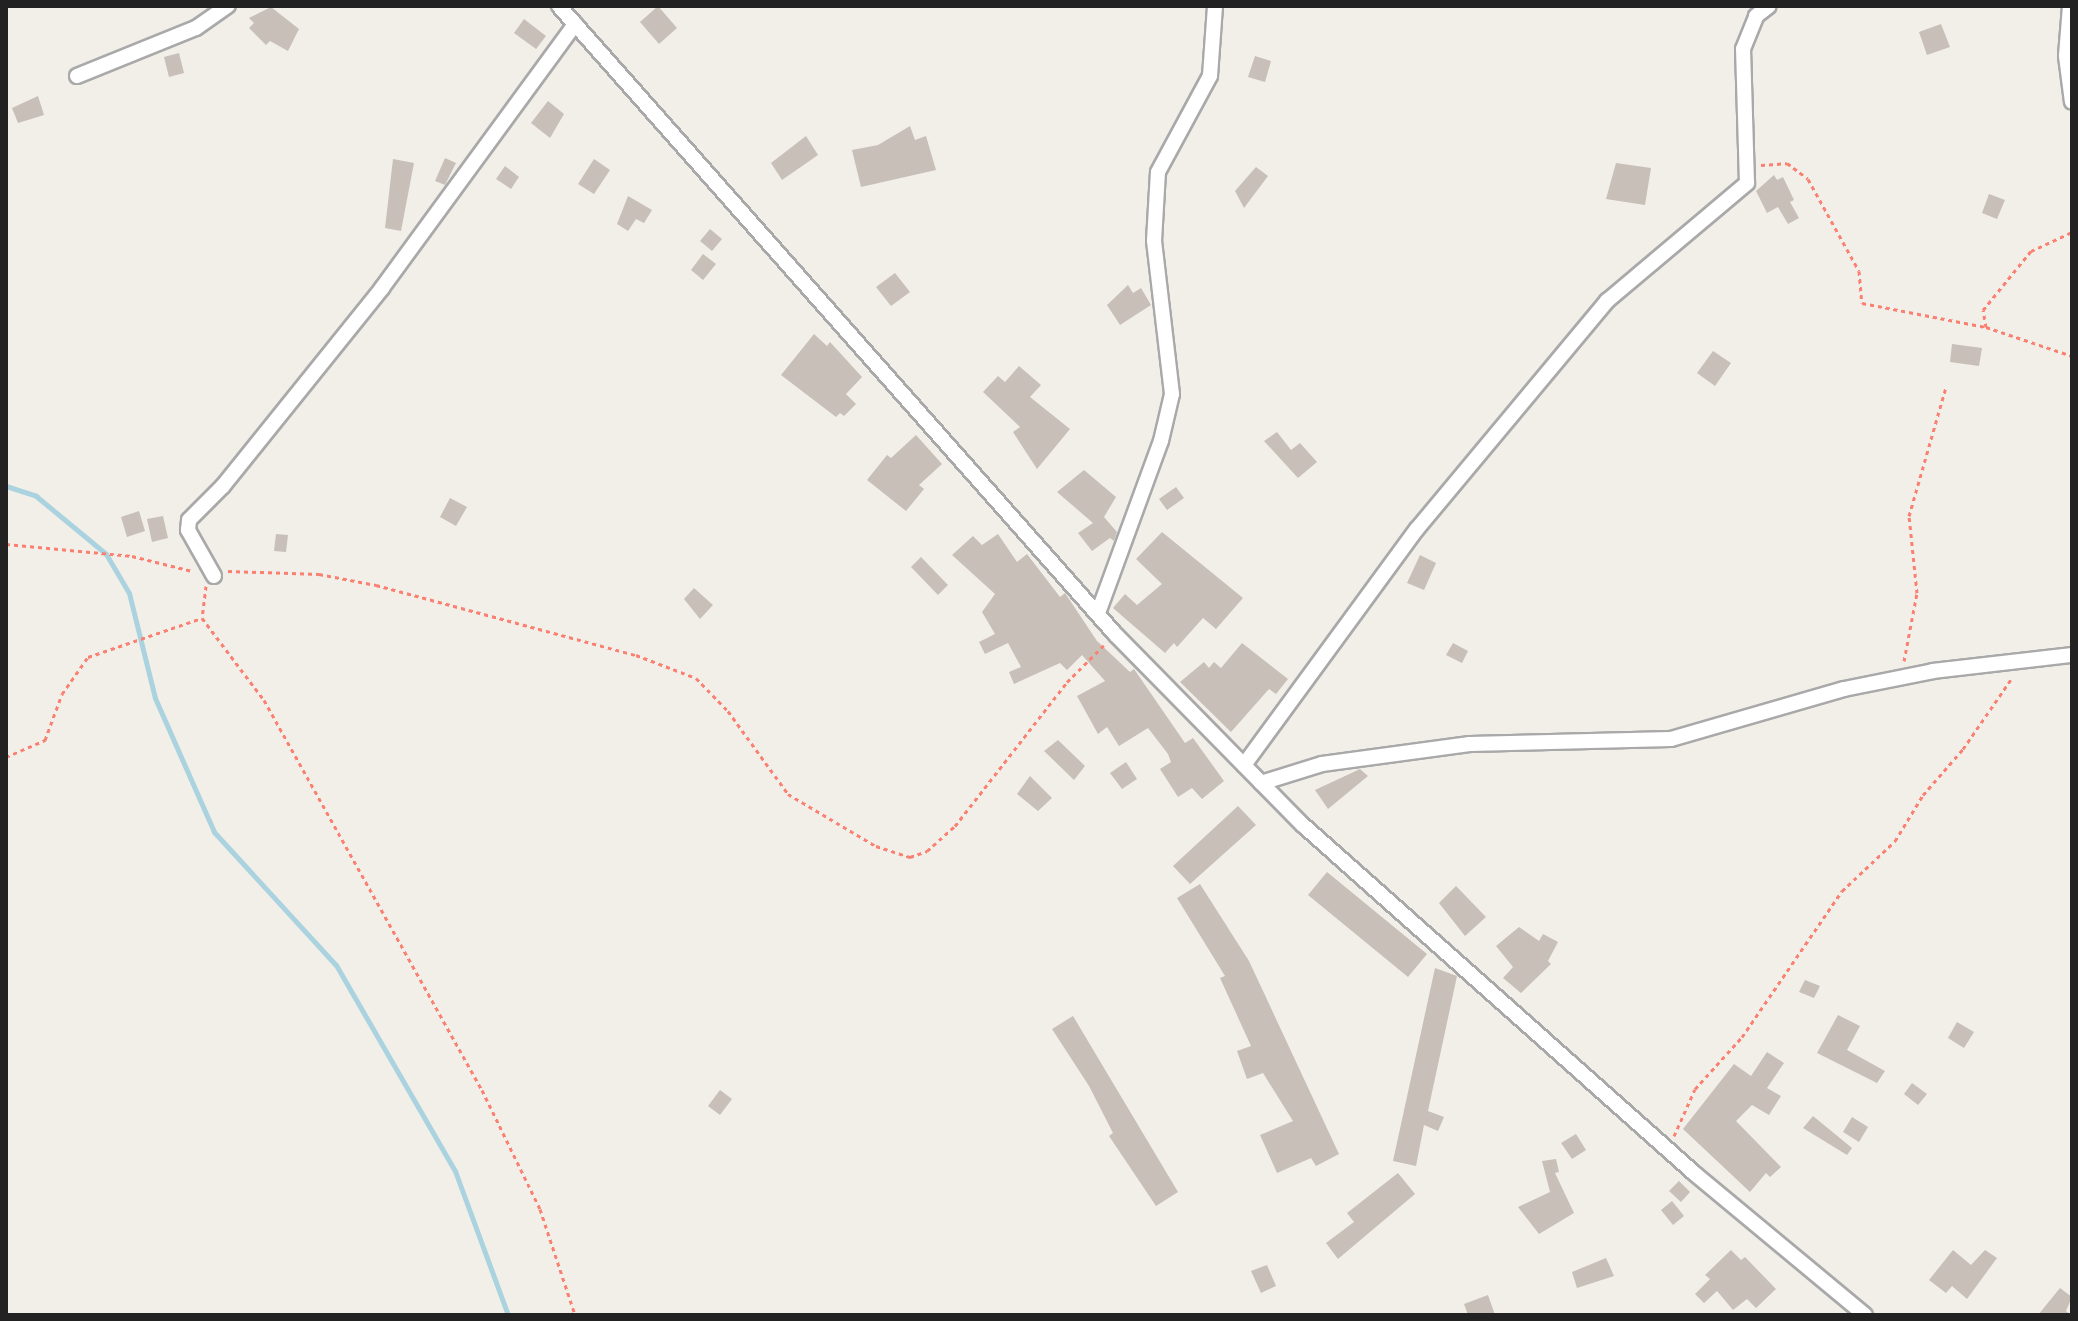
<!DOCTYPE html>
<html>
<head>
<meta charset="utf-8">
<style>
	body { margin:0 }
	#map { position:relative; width:2078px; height:1321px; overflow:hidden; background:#f2efe9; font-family:"PT Sans Narrow",sans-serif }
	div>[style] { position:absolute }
	.stream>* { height:5px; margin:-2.5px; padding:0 2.5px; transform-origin:2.5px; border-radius:2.5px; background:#aad3df }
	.building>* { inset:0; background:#c7bfb8 }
	.path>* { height:3px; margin-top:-1.5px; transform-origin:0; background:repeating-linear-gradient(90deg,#fa8072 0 4px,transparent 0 8px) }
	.roads { filter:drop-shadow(2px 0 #a9a9a9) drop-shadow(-2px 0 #a9a9a9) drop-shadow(0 2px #a9a9a9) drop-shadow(0 -2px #a9a9a9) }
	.street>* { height:14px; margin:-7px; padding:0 7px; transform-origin:7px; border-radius:7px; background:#fff }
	span { translate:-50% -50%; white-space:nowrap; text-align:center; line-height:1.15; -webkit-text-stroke:6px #fff; paint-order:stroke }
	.frame { position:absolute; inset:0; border:8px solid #222; pointer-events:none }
</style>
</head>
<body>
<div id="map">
	<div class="stream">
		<i style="left:6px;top:486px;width:32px;rotate:18deg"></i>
		<i style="left:36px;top:496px;width:91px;rotate:39.6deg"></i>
		<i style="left:106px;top:554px;width:45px;rotate:59.5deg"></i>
		<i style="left:129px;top:593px;width:108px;rotate:76.1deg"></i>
		<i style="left:155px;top:698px;width:146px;rotate:66.2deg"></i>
		<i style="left:214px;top:832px;width:180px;rotate:47.5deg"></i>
		<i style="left:336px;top:965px;width:238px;rotate:60deg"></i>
		<i style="left:455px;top:1171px;width:153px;rotate:69.8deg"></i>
	</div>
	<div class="building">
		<i style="clip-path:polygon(658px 6px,677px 28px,659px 44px,640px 22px)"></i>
		<i style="clip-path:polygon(271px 7px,299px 29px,288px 51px,270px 41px,266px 45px,249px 28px,254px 23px,249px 18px)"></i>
		<i style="clip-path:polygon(524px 19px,546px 36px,536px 49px,514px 33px)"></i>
		<i style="clip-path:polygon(1941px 24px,1950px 47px,1927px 55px,1919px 32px)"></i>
		<i style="clip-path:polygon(179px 53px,184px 73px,169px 77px,164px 57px)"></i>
		<i style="clip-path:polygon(1255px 56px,1271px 61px,1265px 82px,1248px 77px)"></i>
		<i style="clip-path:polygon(38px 96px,44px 115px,18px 123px,12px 108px)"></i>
		<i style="clip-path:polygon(548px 101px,564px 114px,550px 138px,531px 123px)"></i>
		<i style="clip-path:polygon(910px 126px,915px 140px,926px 136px,936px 170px,861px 187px,852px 150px,878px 145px)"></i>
		<i style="clip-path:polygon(806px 136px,818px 155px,782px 180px,771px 163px)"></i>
		<i style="clip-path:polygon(445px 158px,456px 163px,445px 185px,435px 181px)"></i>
		<i style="clip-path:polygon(393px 159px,414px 163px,401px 231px,385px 228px)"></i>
		<i style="clip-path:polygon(594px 159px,610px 170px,594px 194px,578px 184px)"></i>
		<i style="clip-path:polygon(1616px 163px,1651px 168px,1645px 205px,1606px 199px)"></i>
		<i style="clip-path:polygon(505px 166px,519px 177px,511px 189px,496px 179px)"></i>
		<i style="clip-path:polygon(1256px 167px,1268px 176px,1244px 208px,1235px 191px)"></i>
		<i style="clip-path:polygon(1774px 175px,1777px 180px,1783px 177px,1794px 200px,1790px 202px,1799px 218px,1788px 224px,1778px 207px,1767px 213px,1756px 191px)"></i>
		<i style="clip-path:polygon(1989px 194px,2005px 200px,1997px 219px,1982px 213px)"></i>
		<i style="clip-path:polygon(628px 196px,652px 210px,644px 223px,636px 219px,628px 231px,617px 224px)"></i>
		<i style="clip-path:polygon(710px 229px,722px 239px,712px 251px,700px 241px)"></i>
		<i style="clip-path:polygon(703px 254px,716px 264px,703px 280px,691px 270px)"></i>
		<i style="clip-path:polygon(895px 273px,910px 292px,891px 306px,876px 287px)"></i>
		<i style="clip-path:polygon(1128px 285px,1133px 293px,1141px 288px,1151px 305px,1120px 325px,1107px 305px)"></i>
		<i style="clip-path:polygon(814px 334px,827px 346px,830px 342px,862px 377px,846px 394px,856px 404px,844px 416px,840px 413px,836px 417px,781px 375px)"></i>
		<i style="clip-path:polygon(1952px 344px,1982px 348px,1979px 366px,1950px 362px)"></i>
		<i style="clip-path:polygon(1713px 351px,1731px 363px,1715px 386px,1697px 373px)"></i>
		<i style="clip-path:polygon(1019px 366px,1041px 385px,1030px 397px,1070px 429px,1037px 469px,1013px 432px,1020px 427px,983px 392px,998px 376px,1005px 382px)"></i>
		<i style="clip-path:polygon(1277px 432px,1291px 450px,1300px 443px,1317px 462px,1298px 478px,1264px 441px)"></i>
		<i style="clip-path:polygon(916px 435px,942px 464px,919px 485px,924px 489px,906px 511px,867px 480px,887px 455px,891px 458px)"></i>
		<i style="clip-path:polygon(1084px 470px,1116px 497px,1104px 517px,1117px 532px,1114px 541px,1110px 538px,1092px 551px,1078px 533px,1093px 523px,1057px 492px)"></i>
		<i style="clip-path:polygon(1176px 487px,1184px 498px,1167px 510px,1159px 499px)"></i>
		<i style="clip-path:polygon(450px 498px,467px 507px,456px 526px,440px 517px)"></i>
		<i style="clip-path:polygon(139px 511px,145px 531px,127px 537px,121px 517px)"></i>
		<i style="clip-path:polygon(163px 516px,168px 538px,152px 542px,147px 519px)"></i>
		<i style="clip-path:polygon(1162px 532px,1243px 598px,1216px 629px,1203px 618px,1177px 647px,1174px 643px,1165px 653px,1113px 608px,1125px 594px,1137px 605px,1162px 584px,1136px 559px)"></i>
		<i style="clip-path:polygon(276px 534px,288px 535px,286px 552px,274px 551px)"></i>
		<i style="clip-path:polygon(998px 534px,1017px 562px,1027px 554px,1060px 597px,1065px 593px,1097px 641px,1130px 672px,1134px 669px,1185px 743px,1193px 738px,1224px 781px,1202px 799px,1192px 788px,1178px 797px,1160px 769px,1171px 762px,1168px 754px,1148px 728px,1119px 746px,1107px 727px,1098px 734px,1077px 696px,1105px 681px,1082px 655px,1067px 670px,1060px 663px,1014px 684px,1009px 672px,1021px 667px,1008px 643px,985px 654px,979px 642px,995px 634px,982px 612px,995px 594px,952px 555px,973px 536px,982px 545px)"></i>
		<i style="clip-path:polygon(1420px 555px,1436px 563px,1424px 590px,1407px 583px)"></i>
		<i style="clip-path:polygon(921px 557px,948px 585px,938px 595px,911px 567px)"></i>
		<i style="clip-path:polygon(694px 588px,713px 605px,700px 619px,684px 599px)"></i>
		<i style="clip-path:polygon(1242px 643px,1288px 679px,1276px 694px,1269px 689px,1231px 732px,1180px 682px,1204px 662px,1209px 668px,1214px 662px,1221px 668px)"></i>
		<i style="clip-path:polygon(1453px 643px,1468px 651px,1462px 663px,1446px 655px)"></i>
		<i style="clip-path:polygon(1058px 740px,1085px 766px,1074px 780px,1044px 751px)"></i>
		<i style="clip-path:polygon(1126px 762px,1137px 779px,1122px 789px,1110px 773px)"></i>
		<i style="clip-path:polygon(1360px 769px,1368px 776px,1328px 809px,1315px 790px)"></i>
		<i style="clip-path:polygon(1030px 776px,1052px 798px,1038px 811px,1017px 794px)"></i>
		<i style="clip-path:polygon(1238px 806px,1256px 825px,1190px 884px,1173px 866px)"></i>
		<i style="clip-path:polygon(1327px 872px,1427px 954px,1408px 977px,1308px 895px)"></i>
		<i style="clip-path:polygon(1200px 884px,1249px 961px,1339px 1154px,1316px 1166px,1311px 1158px,1277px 1173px,1260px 1135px,1293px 1121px,1263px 1073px,1247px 1079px,1237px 1051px,1251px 1046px,1220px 978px,1225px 976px,1177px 898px)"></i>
		<i style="clip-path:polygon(1456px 886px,1486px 917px,1465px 936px,1439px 903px)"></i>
		<i style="clip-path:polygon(1519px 927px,1539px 941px,1543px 934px,1558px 942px,1548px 961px,1551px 964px,1521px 993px,1503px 978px,1513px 967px,1496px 946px)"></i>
		<i style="clip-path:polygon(1435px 968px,1457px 976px,1428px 1111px,1444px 1117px,1438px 1131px,1424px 1125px,1416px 1166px,1393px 1161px)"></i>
		<i style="clip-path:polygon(1805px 980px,1820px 986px,1814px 998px,1799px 992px)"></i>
		<i style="clip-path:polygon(1838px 1015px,1860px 1026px,1847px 1050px,1885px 1071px,1877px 1083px,1817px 1053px)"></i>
		<i style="clip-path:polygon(1073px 1016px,1178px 1192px,1156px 1206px,1109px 1136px,1113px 1133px,1089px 1086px,1052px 1029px)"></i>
		<i style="clip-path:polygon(1957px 1022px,1974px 1032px,1964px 1048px,1948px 1038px)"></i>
		<i style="clip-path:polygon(1767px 1052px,1784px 1063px,1767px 1088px,1781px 1096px,1769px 1115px,1752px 1105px,1736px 1121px,1781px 1167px,1770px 1177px,1766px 1173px,1750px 1192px,1683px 1129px,1734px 1064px,1751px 1076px)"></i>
		<i style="clip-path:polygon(1912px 1083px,1927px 1094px,1918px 1105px,1904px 1094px)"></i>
		<i style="clip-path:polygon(720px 1090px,732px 1099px,720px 1115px,708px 1106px)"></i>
		<i style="clip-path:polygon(1813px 1116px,1852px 1148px,1847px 1155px,1803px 1128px)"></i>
		<i style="clip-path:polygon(1852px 1117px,1868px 1127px,1859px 1142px,1843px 1132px)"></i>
		<i style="clip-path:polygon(1576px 1134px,1586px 1150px,1572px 1159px,1561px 1143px)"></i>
		<i style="clip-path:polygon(1556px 1159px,1559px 1172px,1555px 1173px,1574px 1213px,1539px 1234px,1518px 1207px,1550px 1192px,1542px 1161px)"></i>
		<i style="clip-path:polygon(1398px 1173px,1415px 1194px,1338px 1259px,1326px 1243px,1354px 1222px,1347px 1213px)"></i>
		<i style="clip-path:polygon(1679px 1181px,1690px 1192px,1681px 1202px,1669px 1191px)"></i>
		<i style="clip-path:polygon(1672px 1201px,1684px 1216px,1673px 1225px,1661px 1210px)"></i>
		<i style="clip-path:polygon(1731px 1250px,1741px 1260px,1745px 1257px,1776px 1289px,1756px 1308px,1747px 1299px,1733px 1310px,1717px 1291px,1704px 1303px,1695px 1294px,1710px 1279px,1705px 1275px)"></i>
		<i style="clip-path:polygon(1953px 1250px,1971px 1265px,1985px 1250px,1997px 1258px,1967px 1299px,1952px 1286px,1946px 1293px,1929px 1280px)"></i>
		<i style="clip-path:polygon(1606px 1258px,1614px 1276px,1577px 1288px,1572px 1272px)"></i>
		<i style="clip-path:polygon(1267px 1265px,1276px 1286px,1261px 1293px,1251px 1271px)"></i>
		<i style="clip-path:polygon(2060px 1288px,2072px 1297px,2066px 1311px,2071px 1315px,2038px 1315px)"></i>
		<i style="clip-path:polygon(1488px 1295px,1495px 1315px,1468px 1315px,1464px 1304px)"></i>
	</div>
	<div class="path">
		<i style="left:1761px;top:165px;width:26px;rotate:-4deg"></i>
		<i style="left:1787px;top:163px;width:26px;rotate:37deg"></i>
		<i style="left:1808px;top:179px;width:105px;rotate:61deg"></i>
		<i style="left:1859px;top:271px;width:32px;rotate:85deg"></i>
		<i style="left:1862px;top:303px;width:126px;rotate:11deg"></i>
		<i style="left:1986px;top:327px;width:91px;rotate:18.6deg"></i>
		<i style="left:1986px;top:327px;width:17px;rotate:-100deg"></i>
		<i style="left:1983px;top:310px;width:76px;rotate:-50.9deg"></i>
		<i style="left:2031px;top:251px;width:45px;rotate:-24.9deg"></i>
		<i style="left:6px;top:544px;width:127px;rotate:5.4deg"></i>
		<i style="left:132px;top:556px;width:62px;rotate:14deg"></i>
		<i style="left:228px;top:571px;width:91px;rotate:1.9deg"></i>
		<i style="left:319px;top:574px;width:58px;rotate:10.9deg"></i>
		<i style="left:376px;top:585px;width:269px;rotate:15.1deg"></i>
		<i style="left:636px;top:655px;width:64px;rotate:21deg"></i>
		<i style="left:696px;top:678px;width:46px;rotate:45.9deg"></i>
		<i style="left:728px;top:711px;width:102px;rotate:54.1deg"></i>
		<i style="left:788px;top:794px;width:102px;rotate:30.6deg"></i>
		<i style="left:876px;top:846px;width:36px;rotate:18deg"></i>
		<i style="left:910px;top:857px;width:18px;rotate:-19deg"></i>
		<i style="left:927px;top:851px;width:38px;rotate:-42deg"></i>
		<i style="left:955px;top:826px;width:182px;rotate:-52.1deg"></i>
		<i style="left:1067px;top:682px;width:52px;rotate:-45deg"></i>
		<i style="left:206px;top:586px;width:32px;rotate:97deg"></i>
		<i style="left:202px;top:618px;width:103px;rotate:52.9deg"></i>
		<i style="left:264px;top:700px;width:447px;rotate:60.8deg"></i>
		<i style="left:482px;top:1090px;width:132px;rotate:64deg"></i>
		<i style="left:540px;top:1209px;width:112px;rotate:71.7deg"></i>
		<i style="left:1904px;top:661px;width:69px;rotate:-79.2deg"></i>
		<i style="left:1917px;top:593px;width:77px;rotate:-95.9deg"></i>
		<i style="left:1909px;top:516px;width:134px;rotate:-74deg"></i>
		<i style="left:6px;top:757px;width:43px;rotate:-23.6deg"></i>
		<i style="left:45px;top:740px;width:49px;rotate:-69.7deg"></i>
		<i style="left:62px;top:694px;width:45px;rotate:-54.9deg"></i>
		<i style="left:88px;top:657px;width:120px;rotate:-18.9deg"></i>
		<i style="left:1674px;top:1136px;width:51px;rotate:-65.9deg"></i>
		<i style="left:1695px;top:1089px;width:70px;rotate:-47.9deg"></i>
		<i style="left:1742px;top:1037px;width:177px;rotate:-55.6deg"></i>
		<i style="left:1842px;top:891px;width:73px;rotate:-43.3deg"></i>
		<i style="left:1895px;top:841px;width:54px;rotate:-58.7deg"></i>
		<i style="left:1923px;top:795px;width:61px;rotate:-49deg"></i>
		<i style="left:1963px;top:749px;width:86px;rotate:-55.4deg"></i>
	</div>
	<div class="roads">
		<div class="street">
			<i style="left:559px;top:6px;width:839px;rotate:48.48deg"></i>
			<i style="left:1115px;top:634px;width:269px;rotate:45.5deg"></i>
			<i style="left:1304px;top:826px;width:522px;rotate:41.66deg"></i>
			<i style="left:1694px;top:1173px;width:222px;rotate:39.7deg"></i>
			<i style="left:2070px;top:6px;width:50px;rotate:94.6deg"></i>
			<i style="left:2066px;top:56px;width:46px;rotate:82.6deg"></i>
			<i style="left:77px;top:76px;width:128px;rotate:-22deg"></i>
			<i style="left:196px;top:28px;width:39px;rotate:-35deg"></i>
			<i style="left:214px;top:576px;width:53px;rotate:-119.5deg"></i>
			<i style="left:188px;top:530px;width:10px;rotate:-84deg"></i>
			<i style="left:189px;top:520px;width:48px;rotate:-45deg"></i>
			<i style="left:223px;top:486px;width:254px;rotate:-51.2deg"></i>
			<i style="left:382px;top:288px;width:327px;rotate:-53.8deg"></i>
			<i style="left:1098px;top:613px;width:183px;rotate:-69.9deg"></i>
			<i style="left:1161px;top:441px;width:48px;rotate:-76.8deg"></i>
			<i style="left:1172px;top:394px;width:154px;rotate:-96.7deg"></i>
			<i style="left:1154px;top:241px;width:69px;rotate:-86.7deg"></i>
			<i style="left:1158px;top:172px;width:109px;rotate:-61.6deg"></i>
			<i style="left:1210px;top:76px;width:70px;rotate:-85.9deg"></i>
			<i style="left:1244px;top:765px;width:293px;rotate:-53.8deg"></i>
			<i style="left:1417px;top:529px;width:297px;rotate:-50.2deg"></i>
			<i style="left:1607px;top:301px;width:183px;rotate:-40.1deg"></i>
			<i style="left:1747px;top:183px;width:134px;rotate:-91.7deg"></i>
			<i style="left:1743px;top:49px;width:35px;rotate:-68deg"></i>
			<i style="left:1756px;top:16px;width:16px;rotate:-38deg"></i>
			<i style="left:1261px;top:783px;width:64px;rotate:-17.3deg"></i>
			<i style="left:1322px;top:764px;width:149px;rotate:-7.7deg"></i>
			<i style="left:1470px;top:744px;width:201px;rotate:-1.4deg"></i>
			<i style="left:1671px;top:739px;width:180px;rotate:-16.1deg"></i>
			<i style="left:1844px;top:689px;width:91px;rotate:-11.4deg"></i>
			<i style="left:1933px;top:671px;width:140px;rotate:-6.6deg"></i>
		</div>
	</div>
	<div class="frame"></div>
</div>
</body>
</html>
